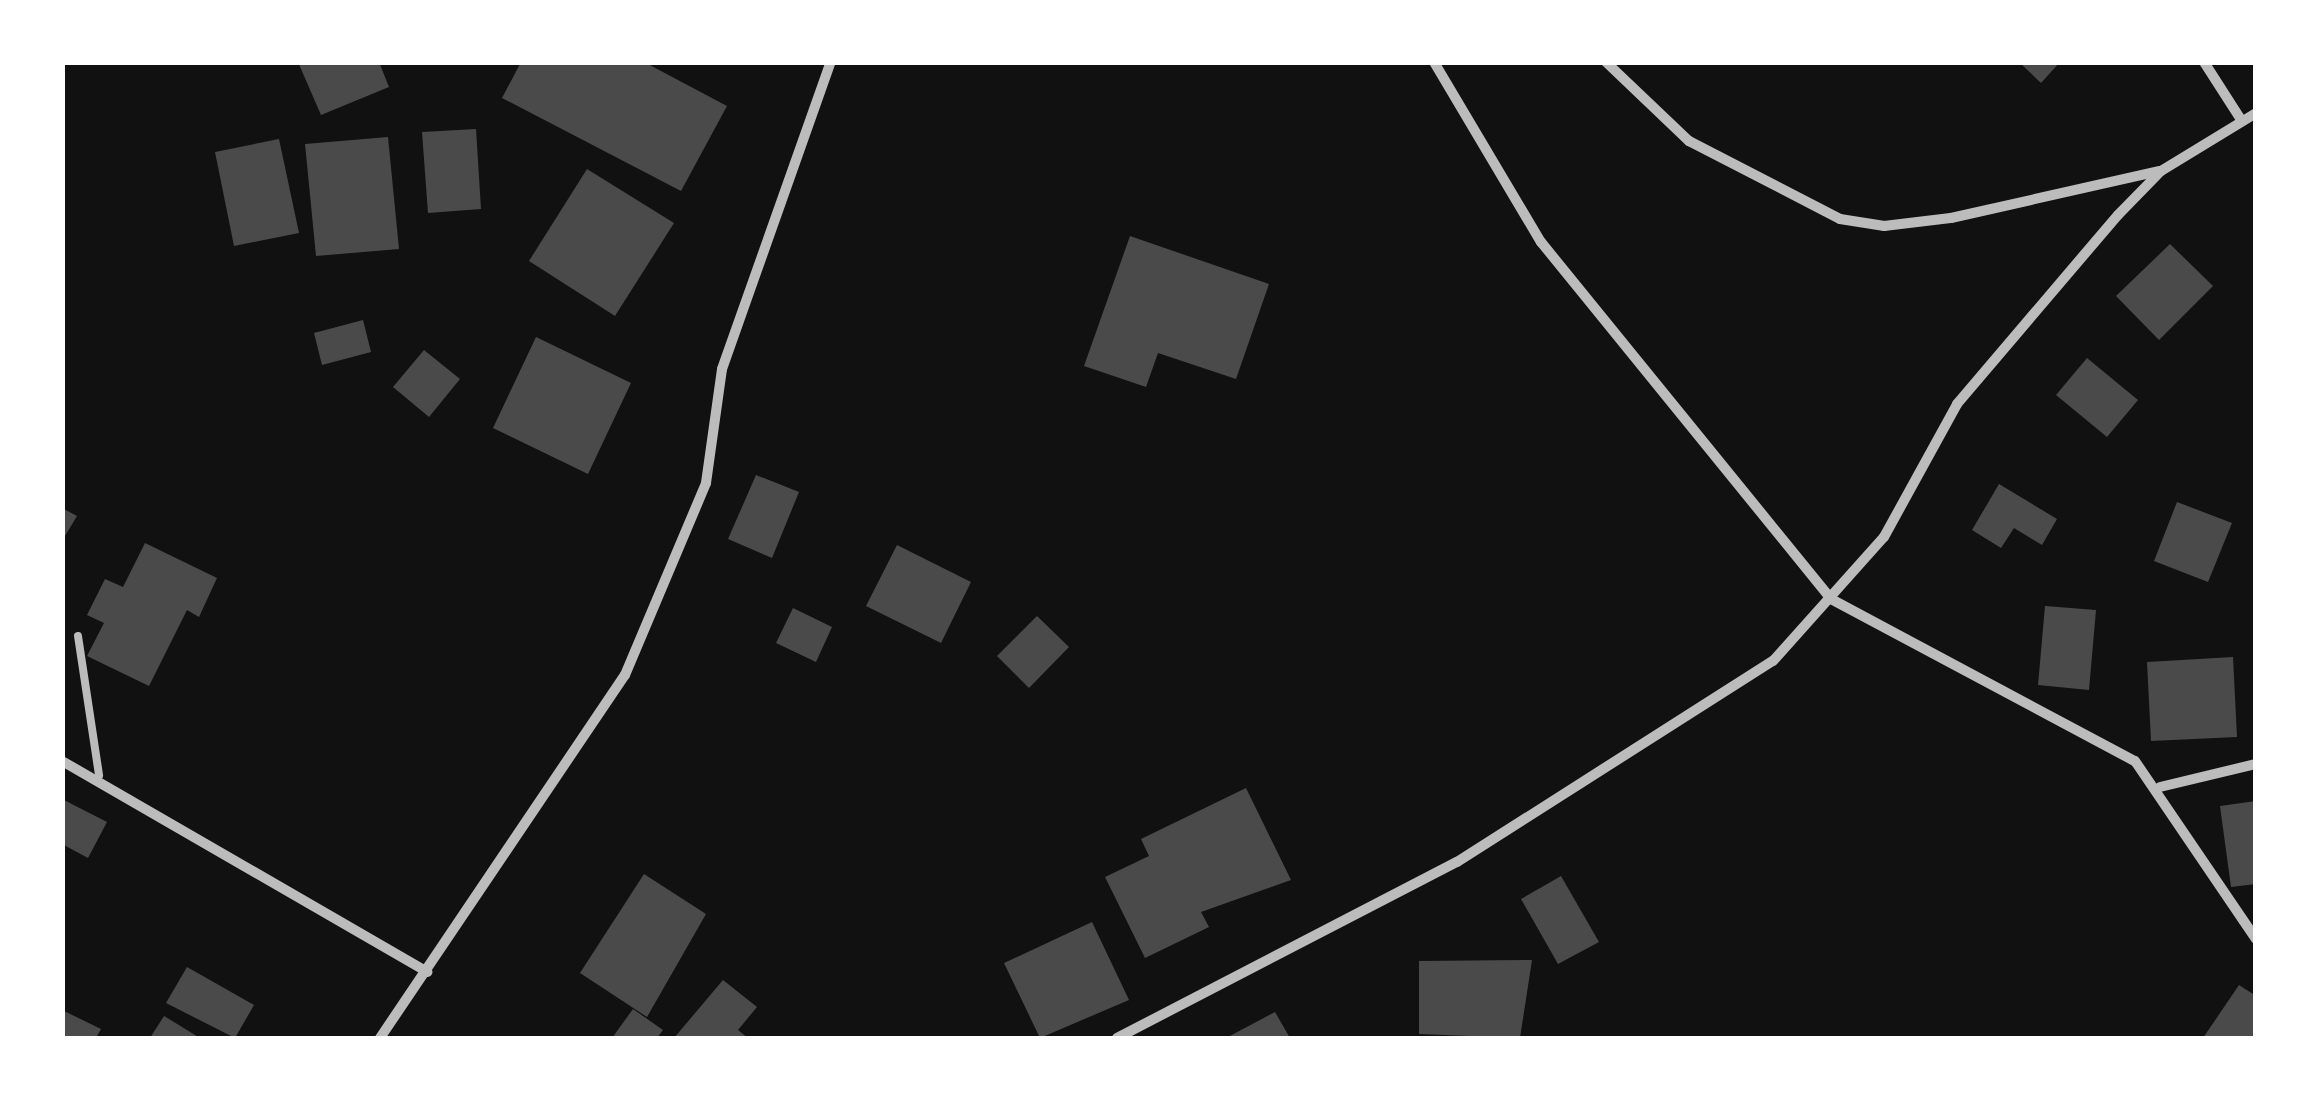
<!DOCTYPE html>
<html>
<head>
<meta charset="utf-8">
<style>
	body { margin:0 }
	#map { position:relative; width:2318px; height:1101px; overflow:hidden; background:#111; font-family:Lora,serif }
	div>[style] { position:absolute }
	.building>* { inset:0; background:#4a4a4a }
	.service>* { height:8px; margin:-4px; padding:0 4px; transform-origin:4px; border-radius:4px; background:#bcbcbc }
	.minor>* { height:10px; margin:-5px; padding:0 5px; transform-origin:5px; border-radius:5px; background:#bcbcbc }
	span { translate:-50% -50%; white-space:nowrap; text-align:center; line-height:1.15; -webkit-text-stroke:10px #fff; paint-order:stroke }
	.frame { position:absolute; inset:0; border:65px solid #fff; pointer-events:none }
</style>
</head>
<body>
<div id="map">
	<div class="building">
		<i style="clip-path:polygon(298px 62px,379px 62px,389px 87px,321px 115px)"></i>
		<i style="clip-path:polygon(521px 62px,644px 62px,727px 106px,681px 191px,502px 98px)"></i>
		<i style="clip-path:polygon(2019px 62px,2060px 62px,2041px 83px)"></i>
		<i style="clip-path:polygon(476px 129px,481px 209px,428px 213px,422px 132px)"></i>
		<i style="clip-path:polygon(388px 137px,399px 249px,316px 256px,305px 144px)"></i>
		<i style="clip-path:polygon(279px 139px,299px 233px,234px 246px,215px 152px)"></i>
		<i style="clip-path:polygon(587px 169px,674px 223px,615px 316px,529px 261px)"></i>
		<i style="clip-path:polygon(1130px 236px,1269px 284px,1236px 379px,1158px 353px,1146px 387px,1084px 366px)"></i>
		<i style="clip-path:polygon(2170px 244px,2213px 286px,2159px 340px,2116px 296px)"></i>
		<i style="clip-path:polygon(363px 320px,371px 352px,322px 365px,314px 333px)"></i>
		<i style="clip-path:polygon(536px 337px,631px 383px,588px 474px,493px 428px)"></i>
		<i style="clip-path:polygon(424px 350px,460px 379px,429px 417px,393px 387px)"></i>
		<i style="clip-path:polygon(2087px 358px,2138px 400px,2107px 437px,2056px 395px)"></i>
		<i style="clip-path:polygon(756px 475px,799px 492px,772px 558px,728px 539px)"></i>
		<i style="clip-path:polygon(1999px 484px,2057px 519px,2042px 545px,2014px 528px,2001px 548px,1972px 530px)"></i>
		<i style="clip-path:polygon(2177px 502px,2232px 523px,2208px 582px,2154px 561px)"></i>
		<i style="clip-path:polygon(62px 508px,77px 516px,62px 541px)"></i>
		<i style="clip-path:polygon(145px 543px,217px 578px,199px 617px,187px 610px,149px 686px,87px 656px,104px 623px,87px 615px,105px 579px,123px 587px)"></i>
		<i style="clip-path:polygon(897px 545px,971px 582px,941px 643px,866px 606px)"></i>
		<i style="clip-path:polygon(2045px 606px,2096px 610px,2089px 690px,2038px 685px)"></i>
		<i style="clip-path:polygon(793px 608px,832px 627px,816px 662px,776px 643px)"></i>
		<i style="clip-path:polygon(1037px 616px,1069px 647px,1029px 688px,997px 656px)"></i>
		<i style="clip-path:polygon(2233px 657px,2237px 737px,2151px 741px,2147px 662px)"></i>
		<i style="clip-path:polygon(1246px 788px,1291px 880px,1201px 912px,1209px 927px,1145px 958px,1105px 877px,1149px 856px,1141px 839px)"></i>
		<i style="clip-path:polygon(62px 799px,107px 822px,88px 858px,62px 844px)"></i>
		<i style="clip-path:polygon(2256px 801px,2256px 884px,2231px 887px,2220px 806px)"></i>
		<i style="clip-path:polygon(644px 874px,706px 914px,647px 1017px,580px 973px)"></i>
		<i style="clip-path:polygon(1561px 876px,1599px 942px,1558px 964px,1521px 899px)"></i>
		<i style="clip-path:polygon(1092px 922px,1129px 1000px,1040px 1038px,1004px 963px)"></i>
		<i style="clip-path:polygon(1532px 960px,1520px 1038px,1419px 1034px,1419px 961px)"></i>
		<i style="clip-path:polygon(187px 967px,254px 1005px,235px 1038px,166px 1003px)"></i>
		<i style="clip-path:polygon(723px 980px,757px 1007px,738px 1030px,748px 1038px,674px 1038px)"></i>
		<i style="clip-path:polygon(2239px 985px,2256px 996px,2256px 1038px,2203px 1038px)"></i>
		<i style="clip-path:polygon(633px 1009px,663px 1030px,657px 1038px,612px 1038px)"></i>
		<i style="clip-path:polygon(62px 1010px,101px 1029px,96px 1038px,62px 1038px)"></i>
		<i style="clip-path:polygon(1275px 1012px,1290px 1038px,1226px 1038px)"></i>
		<i style="clip-path:polygon(164px 1016px,200px 1038px,150px 1038px)"></i>
	</div>
	<div class="service">
		<i style="left:78px;top:636px;width:141px;rotate:81.4deg"></i>
	</div>
	<div class="minor">
		<i style="left:1434px;top:62px;width:209px;rotate:59.3deg"></i>
		<i style="left:1541px;top:242px;width:460px;rotate:50.9deg"></i>
		<i style="left:1831px;top:599px;width:344px;rotate:28.1deg"></i>
		<i style="left:2135px;top:761px;width:215px;rotate:55.8deg"></i>
		<i style="left:1606px;top:62px;width:115px;rotate:43.6deg"></i>
		<i style="left:1689px;top:141px;width:170px;rotate:27.3deg"></i>
		<i style="left:1840px;top:219px;width:45px;rotate:9deg"></i>
		<i style="left:1884px;top:226px;width:67px;rotate:-6.8deg"></i>
		<i style="left:1951px;top:218px;width:214px;rotate:-12.7deg"></i>
		<i style="left:2204px;top:62px;width:67px;rotate:57.3deg"></i>
		<i style="left:62px;top:761px;width:422px;rotate:30deg"></i>
		<i style="left:2160px;top:787px;width:99px;rotate:-13.5deg"></i>
		<i style="left:380px;top:1038px;width:438px;rotate:-56deg"></i>
		<i style="left:625px;top:675px;width:208px;rotate:-67.1deg"></i>
		<i style="left:706px;top:483px;width:115px;rotate:-82deg"></i>
		<i style="left:722px;top:369px;width:326px;rotate:-70.5deg"></i>
		<i style="left:1117px;top:1038px;width:383px;rotate:-27.4deg"></i>
		<i style="left:1457px;top:862px;width:375px;rotate:-32.5deg"></i>
		<i style="left:1773px;top:661px;width:166px;rotate:-48.2deg"></i>
		<i style="left:1884px;top:537px;width:152px;rotate:-61.2deg"></i>
		<i style="left:1957px;top:404px;width:248px;rotate:-49.6deg"></i>
		<i style="left:2118px;top:215px;width:62px;rotate:-45.7deg"></i>
		<i style="left:2161px;top:171px;width:111px;rotate:-31.4deg"></i>
	</div>
	<div class="frame"></div>
</div>
</body>
</html>
